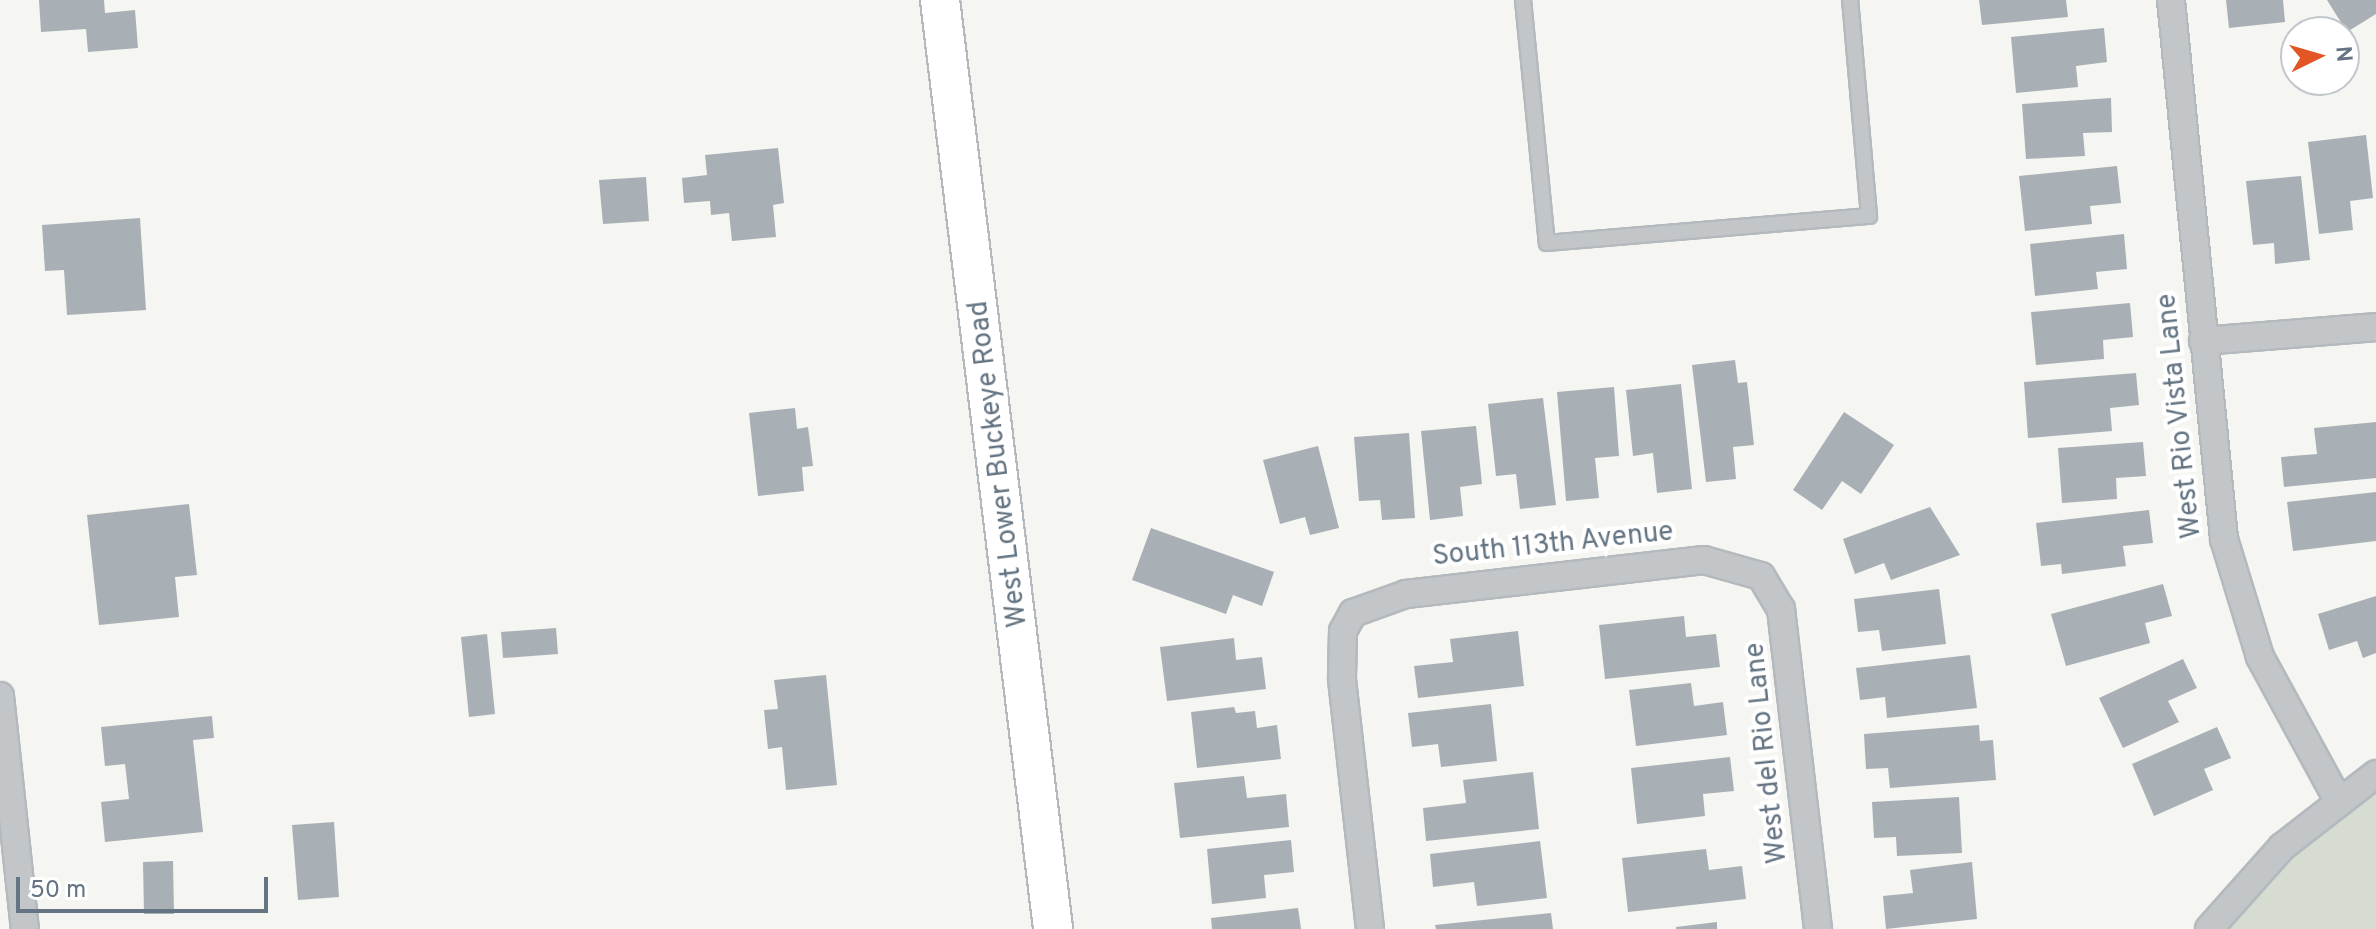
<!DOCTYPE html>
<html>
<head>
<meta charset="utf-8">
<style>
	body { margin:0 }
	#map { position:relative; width:2376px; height:929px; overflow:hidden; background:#f5f5f1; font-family:Overpass,sans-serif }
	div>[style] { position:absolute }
	.green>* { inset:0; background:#d6dcd2 }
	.building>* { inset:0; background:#a8b0b6 }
	.roads { filter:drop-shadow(2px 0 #b4b9be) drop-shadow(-2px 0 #b4b9be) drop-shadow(0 2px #b4b9be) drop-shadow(0 -2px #b4b9be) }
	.service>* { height:14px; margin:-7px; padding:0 7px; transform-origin:7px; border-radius:7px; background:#c2c6c9 }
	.minor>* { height:26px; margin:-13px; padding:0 13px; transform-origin:13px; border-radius:13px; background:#c2c6c9 }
	.secondary>* { height:38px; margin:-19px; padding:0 19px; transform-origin:19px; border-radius:19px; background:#fff }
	span { translate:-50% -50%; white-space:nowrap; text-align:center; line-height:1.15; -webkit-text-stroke:8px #fff; paint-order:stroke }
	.street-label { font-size:28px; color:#647482 }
	.north { position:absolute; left:2280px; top:16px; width:80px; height:80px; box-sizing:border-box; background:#fff; border:2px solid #c1c7cd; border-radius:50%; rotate:85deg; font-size:22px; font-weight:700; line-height:32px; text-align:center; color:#647482 }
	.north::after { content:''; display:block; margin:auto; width:28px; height:36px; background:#e25524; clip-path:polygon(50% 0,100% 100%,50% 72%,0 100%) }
	.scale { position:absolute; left:16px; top:877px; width:252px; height:36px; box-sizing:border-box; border:4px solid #647482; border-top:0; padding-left:10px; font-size:24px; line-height:28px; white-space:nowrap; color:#647482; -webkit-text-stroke:6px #fff; paint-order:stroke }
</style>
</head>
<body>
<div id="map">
	<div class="green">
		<i style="clip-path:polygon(2376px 774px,2376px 929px,2209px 929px)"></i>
	</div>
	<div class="building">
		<i style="clip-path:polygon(39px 0,104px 0,105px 13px,135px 10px,138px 48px,88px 52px,86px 29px,41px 32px)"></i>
		<i style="clip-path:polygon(1979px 0,2066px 0,2068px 17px,1982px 25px)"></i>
		<i style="clip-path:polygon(2226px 0,2283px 0,2285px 22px,2229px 28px)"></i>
		<i style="clip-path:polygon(2327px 0,2376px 0,2376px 14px,2347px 32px)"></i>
		<i style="clip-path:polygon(2104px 28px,2107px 62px,2076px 66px,2078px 87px,2016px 93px,2011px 37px)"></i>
		<i style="clip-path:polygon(2111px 98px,2112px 132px,2083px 133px,2085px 156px,2026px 159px,2022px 104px)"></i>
		<i style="clip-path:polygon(2366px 135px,2373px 198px,2350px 201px,2353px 230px,2319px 234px,2308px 142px)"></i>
		<i style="clip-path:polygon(778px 148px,784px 203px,773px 205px,776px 237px,732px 241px,729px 213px,711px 215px,710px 201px,684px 203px,682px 178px,707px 175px,705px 155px)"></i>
		<i style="clip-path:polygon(2117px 166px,2121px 203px,2090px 206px,2092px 224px,2025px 231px,2019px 176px)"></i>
		<i style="clip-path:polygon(2301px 176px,2310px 260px,2275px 264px,2274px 243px,2253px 245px,2246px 181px)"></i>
		<i style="clip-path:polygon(646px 177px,649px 221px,603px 224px,599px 180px)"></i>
		<i style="clip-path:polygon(140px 218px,146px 310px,67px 315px,64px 270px,45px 271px,42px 225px)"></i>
		<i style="clip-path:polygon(2124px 234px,2127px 269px,2096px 272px,2098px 289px,2035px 296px,2030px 244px)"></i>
		<i style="clip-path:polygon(2130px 303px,2133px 337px,2103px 340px,2104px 359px,2036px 365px,2031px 312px)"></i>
		<i style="clip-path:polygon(1735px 360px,1738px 383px,1747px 382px,1754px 445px,1733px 447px,1736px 479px,1706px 482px,1692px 365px)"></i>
		<i style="clip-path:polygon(2136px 373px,2139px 405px,2110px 408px,2112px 431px,2028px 438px,2024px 382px)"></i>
		<i style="clip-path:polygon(1681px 384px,1692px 489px,1657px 493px,1653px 453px,1633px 456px,1626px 390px)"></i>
		<i style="clip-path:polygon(1614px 387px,1619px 456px,1595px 458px,1599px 498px,1566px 501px,1557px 392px)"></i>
		<i style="clip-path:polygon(1543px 398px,1556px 505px,1520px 509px,1516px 474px,1496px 476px,1488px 404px)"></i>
		<i style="clip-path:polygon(795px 408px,797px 429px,808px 427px,813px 466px,802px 467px,804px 491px,758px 496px,749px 413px)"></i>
		<i style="clip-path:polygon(1844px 412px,1894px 445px,1861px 494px,1842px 481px,1822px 510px,1793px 490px)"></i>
		<i style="clip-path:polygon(2376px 422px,2376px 478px,2284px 487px,2281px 457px,2317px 454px,2314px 428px)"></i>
		<i style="clip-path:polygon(1476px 426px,1482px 484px,1460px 487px,1463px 516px,1430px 520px,1421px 431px)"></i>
		<i style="clip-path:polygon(1409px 433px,1415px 518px,1382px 520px,1380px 500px,1359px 501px,1354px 437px)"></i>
		<i style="clip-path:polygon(2143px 442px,2146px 476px,2116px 478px,2117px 499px,2062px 503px,2058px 448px)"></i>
		<i style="clip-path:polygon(1318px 446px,1339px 528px,1310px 535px,1305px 517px,1280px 524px,1263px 460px)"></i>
		<i style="clip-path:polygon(2376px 492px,2376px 541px,2293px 551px,2287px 502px)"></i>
		<i style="clip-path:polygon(189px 504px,197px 575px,175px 577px,179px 617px,99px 625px,87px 515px)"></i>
		<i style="clip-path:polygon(1930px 507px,1960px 555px,1891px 580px,1884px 563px,1855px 574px,1843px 539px)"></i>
		<i style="clip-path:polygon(2149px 510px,2153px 543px,2123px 546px,2126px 566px,2062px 574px,2061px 564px,2041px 566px,2036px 523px)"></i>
		<i style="clip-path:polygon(1151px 528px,1274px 572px,1262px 606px,1233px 595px,1226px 614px,1132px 580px)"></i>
		<i style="clip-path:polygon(2163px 584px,2172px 616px,2145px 623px,2150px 643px,2066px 666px,2051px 614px)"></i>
		<i style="clip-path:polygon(1939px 589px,1946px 644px,1882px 651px,1879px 630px,1858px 632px,1854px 599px)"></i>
		<i style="clip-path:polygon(2376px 596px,2376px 653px,2363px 658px,2357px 641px,2329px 650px,2318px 614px)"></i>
		<i style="clip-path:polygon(1684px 616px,1686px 637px,1716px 634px,1720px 667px,1605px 679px,1599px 625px)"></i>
		<i style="clip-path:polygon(556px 628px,558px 654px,503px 658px,501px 632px)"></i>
		<i style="clip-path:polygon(1518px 631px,1524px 686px,1418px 698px,1414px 666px,1453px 662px,1450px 639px)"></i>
		<i style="clip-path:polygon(487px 634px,495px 714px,469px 717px,461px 637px)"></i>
		<i style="clip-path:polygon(1234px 638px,1236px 660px,1262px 657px,1266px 689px,1167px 701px,1160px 647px)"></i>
		<i style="clip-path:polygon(1970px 655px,1977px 708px,1887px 718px,1885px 697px,1860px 700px,1856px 668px)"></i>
		<i style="clip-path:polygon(2183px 659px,2197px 688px,2168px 701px,2179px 722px,2123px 748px,2099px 698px)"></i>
		<i style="clip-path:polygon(826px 675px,837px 785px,786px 790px,782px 747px,768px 749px,764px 710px,778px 709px,774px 680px)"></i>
		<i style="clip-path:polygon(1691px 683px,1694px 706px,1723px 702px,1727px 735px,1636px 746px,1629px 690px)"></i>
		<i style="clip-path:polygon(1491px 704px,1497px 761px,1441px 767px,1438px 744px,1412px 747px,1408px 713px)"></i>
		<i style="clip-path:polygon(1234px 707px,1236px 713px,1255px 711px,1257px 728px,1277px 725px,1281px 759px,1197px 768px,1191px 712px)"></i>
		<i style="clip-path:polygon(212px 716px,214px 738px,193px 740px,203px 832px,105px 842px,101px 802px,129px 799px,125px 764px,105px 766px,101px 727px)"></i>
		<i style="clip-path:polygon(1979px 725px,1980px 741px,1993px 740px,1996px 780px,1890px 788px,1888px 768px,1866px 769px,1864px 734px)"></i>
		<i style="clip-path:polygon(2217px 727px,2231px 758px,2204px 769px,2213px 790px,2154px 816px,2132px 764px)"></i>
		<i style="clip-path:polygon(1730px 757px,1734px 791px,1703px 794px,1705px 816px,1637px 824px,1631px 768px)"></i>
		<i style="clip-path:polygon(1533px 772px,1539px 829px,1426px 841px,1423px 808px,1466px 803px,1463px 780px)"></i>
		<i style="clip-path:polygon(1244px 776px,1247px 798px,1286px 794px,1289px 827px,1180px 838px,1174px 783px)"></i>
		<i style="clip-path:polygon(1959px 797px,1962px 853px,1897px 856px,1896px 837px,1874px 838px,1872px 802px)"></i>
		<i style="clip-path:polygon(334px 822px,339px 897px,298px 900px,292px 825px)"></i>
		<i style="clip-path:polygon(1291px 840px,1294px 872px,1264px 875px,1266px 898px,1212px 904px,1207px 849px)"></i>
		<i style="clip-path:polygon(1540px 841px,1547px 898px,1477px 906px,1474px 882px,1433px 887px,1430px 854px)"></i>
		<i style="clip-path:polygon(1706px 849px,1709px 870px,1742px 866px,1746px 899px,1628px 912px,1622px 858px)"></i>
		<i style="clip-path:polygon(173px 861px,174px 914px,144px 914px,143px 862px)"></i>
		<i style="clip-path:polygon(1972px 862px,1977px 919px,1886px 929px,1883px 896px,1913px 893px,1910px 870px)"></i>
		<i style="clip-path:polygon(1298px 908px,1301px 929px,1212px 929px,1211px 918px)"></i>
		<i style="clip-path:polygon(1551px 913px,1553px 929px,1436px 929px,1435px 925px)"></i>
		<i style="clip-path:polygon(1717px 922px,1717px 929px,1676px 929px,1676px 927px)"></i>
	</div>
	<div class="roads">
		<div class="service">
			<i style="left:1523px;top:0;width:244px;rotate:84.4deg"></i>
			<i style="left:1547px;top:243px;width:323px;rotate:-4.8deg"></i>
			<i style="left:1869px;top:216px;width:217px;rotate:-95deg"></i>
		</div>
		<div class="minor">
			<i style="left:2171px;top:0;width:542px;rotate:84.38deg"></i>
			<i style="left:2224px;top:539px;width:123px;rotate:73deg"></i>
			<i style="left:2260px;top:657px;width:163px;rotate:61.4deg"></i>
			<i style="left:2203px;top:341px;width:174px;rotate:-4.6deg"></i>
			<i style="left:0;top:696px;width:234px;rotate:83.9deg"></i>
			<i style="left:1370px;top:929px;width:253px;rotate:-96.4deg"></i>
			<i style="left:1342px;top:678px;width:47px;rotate:-88.8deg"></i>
			<i style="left:1343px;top:631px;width:21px;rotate:-61deg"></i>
			<i style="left:1353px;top:613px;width:56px;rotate:-19.7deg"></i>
			<i style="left:1406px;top:594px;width:300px;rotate:-6.5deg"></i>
			<i style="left:1704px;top:560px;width:59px;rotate:15.7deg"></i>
			<i style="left:1761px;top:576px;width:39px;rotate:59deg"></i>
			<i style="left:1781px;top:609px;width:322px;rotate:83.4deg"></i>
			<i style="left:2209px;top:929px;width:110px;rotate:-48.3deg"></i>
			<i style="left:2282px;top:847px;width:119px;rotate:-37.8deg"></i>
		</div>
		<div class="secondary">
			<i style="left:940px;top:0;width:936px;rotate:83.06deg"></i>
		</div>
	</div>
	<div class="street-label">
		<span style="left:2180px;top:416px;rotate:-96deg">West Rio Vista Lane</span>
		<span style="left:999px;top:464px;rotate:-97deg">West Lower Buckeye Road</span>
		<span style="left:1553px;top:545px;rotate:-6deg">South 113th Avenue</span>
		<span style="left:1767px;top:753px;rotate:-96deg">West del Rio Lane</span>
	</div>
	<div class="north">N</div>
	<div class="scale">50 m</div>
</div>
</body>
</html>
